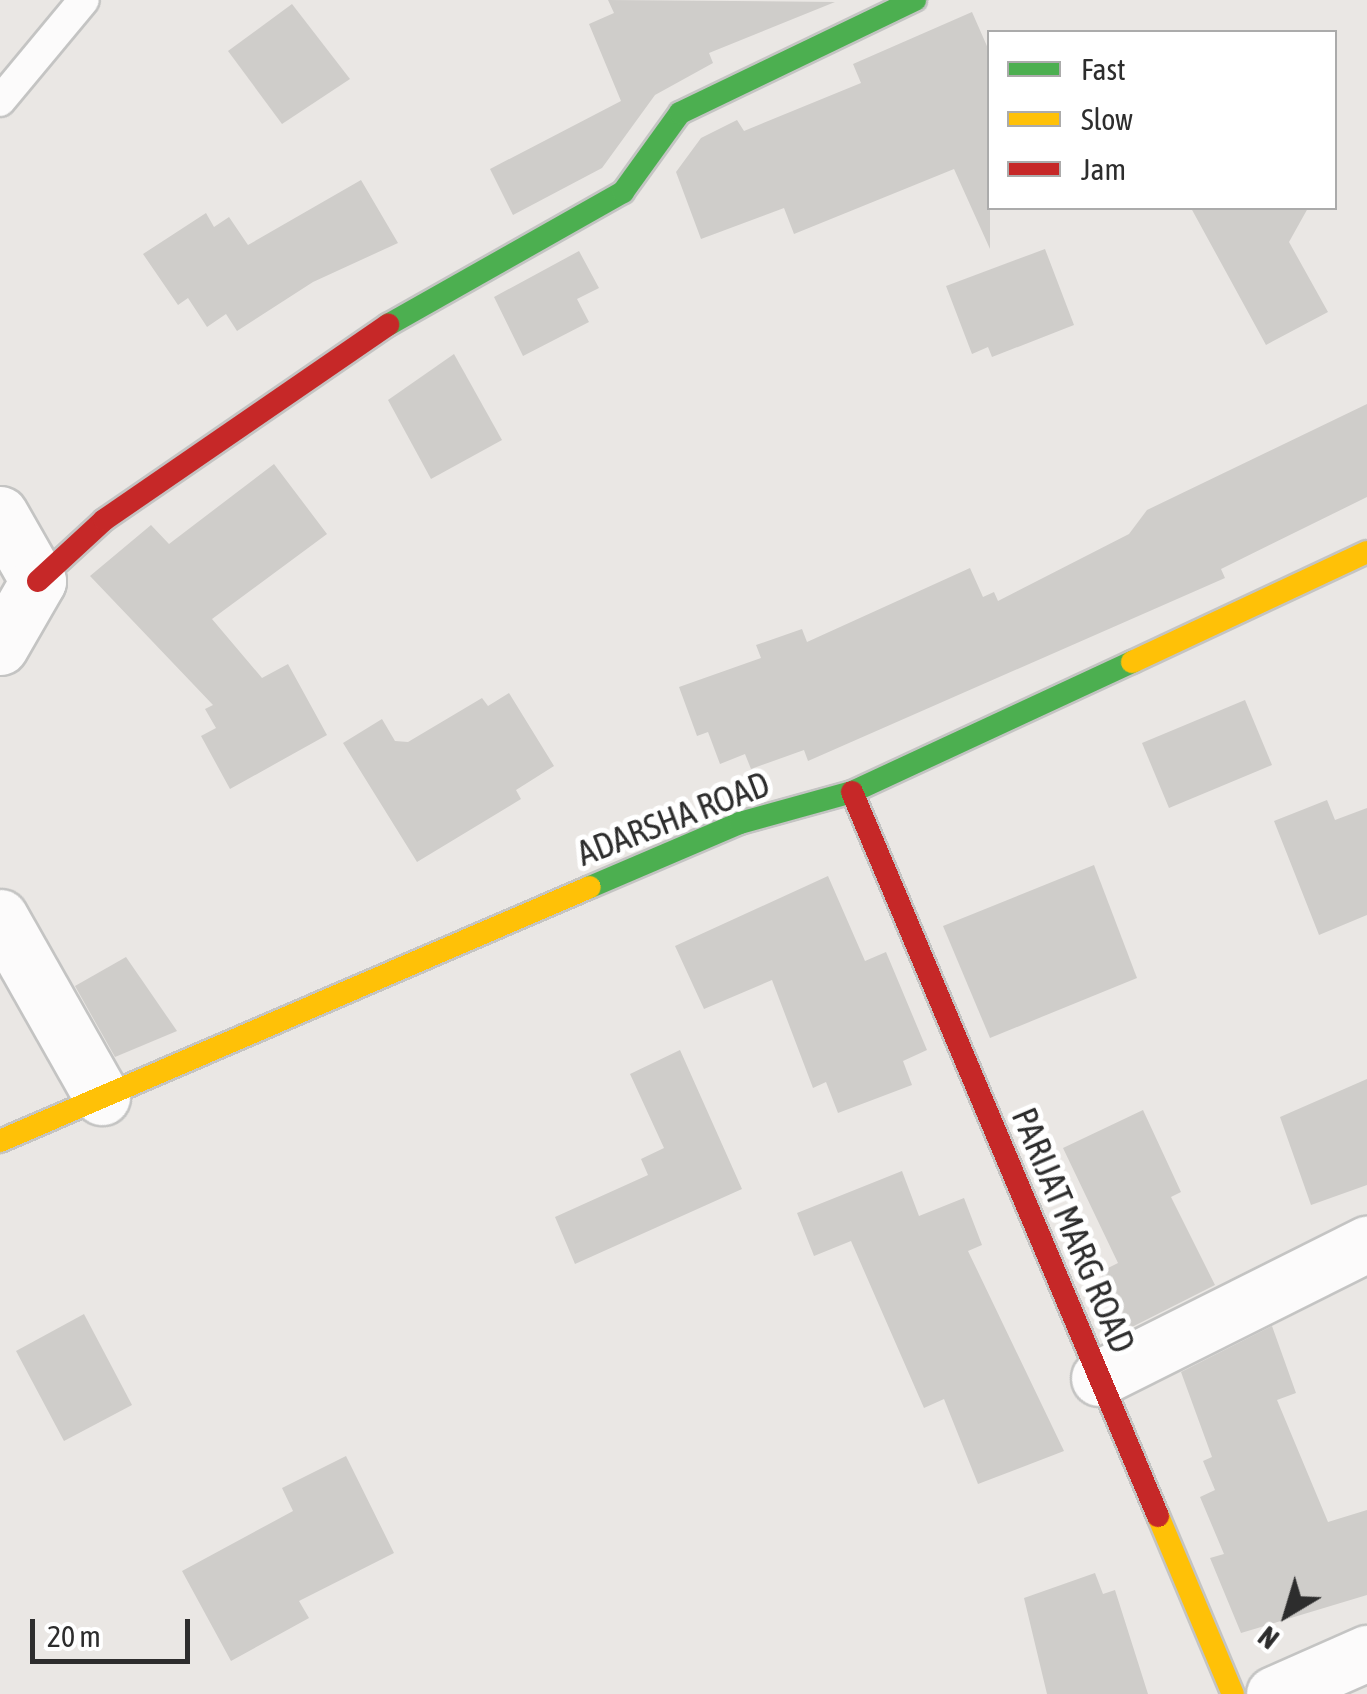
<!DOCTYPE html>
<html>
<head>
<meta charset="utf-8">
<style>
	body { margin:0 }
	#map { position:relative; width:1367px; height:1694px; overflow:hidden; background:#eae7e4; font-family:"Asap Condensed",sans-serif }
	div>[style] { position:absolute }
	.building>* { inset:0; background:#cfcdca }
	.roads { filter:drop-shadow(2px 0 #c4c4c3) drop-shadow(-2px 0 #c4c4c3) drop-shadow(0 2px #c4c4c3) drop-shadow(0 -2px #c4c4c3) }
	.lane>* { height:30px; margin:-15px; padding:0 15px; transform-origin:15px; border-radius:15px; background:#fcfbfb }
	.street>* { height:55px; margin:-27.5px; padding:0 27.5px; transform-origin:27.5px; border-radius:27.5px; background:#fcfbfb }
	.fast>* { height:22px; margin:-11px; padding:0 11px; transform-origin:11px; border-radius:11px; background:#4caf50 }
	.slow>* { height:22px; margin:-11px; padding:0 11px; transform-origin:11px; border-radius:11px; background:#ffc107 }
	.jam>* { height:22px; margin:-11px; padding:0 11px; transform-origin:11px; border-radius:11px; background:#c62828 }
	span { translate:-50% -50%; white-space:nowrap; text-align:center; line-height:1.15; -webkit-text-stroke:10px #fff; paint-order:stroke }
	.street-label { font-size:35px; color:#2d2d2d }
	.legend { position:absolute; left:987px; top:30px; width:350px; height:180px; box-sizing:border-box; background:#fff; border:2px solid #ababab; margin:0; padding:12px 18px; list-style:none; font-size:30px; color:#2d2d2d }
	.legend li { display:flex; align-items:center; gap:20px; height:50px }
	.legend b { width:50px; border:2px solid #ababab }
	.north { position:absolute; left:1237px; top:1564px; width:100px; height:100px; -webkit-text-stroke:8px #fff; paint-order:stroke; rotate:218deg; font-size:28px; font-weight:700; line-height:40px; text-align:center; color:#2d2d2d }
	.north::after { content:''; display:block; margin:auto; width:35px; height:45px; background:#2d2d2d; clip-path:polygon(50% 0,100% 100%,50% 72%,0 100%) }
	.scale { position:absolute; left:30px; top:1619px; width:160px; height:45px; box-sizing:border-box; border:5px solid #2d2d2d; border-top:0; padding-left:12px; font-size:30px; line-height:35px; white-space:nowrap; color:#2d2d2d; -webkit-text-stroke:8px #fff; paint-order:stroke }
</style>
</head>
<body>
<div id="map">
	<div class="building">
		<i style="clip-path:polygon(608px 0,835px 2px,709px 53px,713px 63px,655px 95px,602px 168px,513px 215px,490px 169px,621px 101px,589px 24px,614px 13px)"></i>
		<i style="clip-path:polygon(292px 4px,350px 79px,282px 124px,228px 51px)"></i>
		<i style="clip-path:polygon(972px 12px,990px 53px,990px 249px,954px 169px,794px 234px,784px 208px,701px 239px,676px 172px,701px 138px,737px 120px,744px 131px,861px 83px,853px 64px)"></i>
		<i style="clip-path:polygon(361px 180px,398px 243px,313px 282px,237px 331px,226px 314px,207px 327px,188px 298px,178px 305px,143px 254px,206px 213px,214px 227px,229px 217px,248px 245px)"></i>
		<i style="clip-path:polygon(1191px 208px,1308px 208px,1289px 242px,1328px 312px,1266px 345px)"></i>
		<i style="clip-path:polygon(1045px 249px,1074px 325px,992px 357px,988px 347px,972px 354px,946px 286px)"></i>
		<i style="clip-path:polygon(579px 251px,599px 288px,577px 299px,589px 322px,523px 356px,494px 297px)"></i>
		<i style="clip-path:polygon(454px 354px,502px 440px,431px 479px,388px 400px)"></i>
		<i style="clip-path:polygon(1367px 404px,1367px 497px,1221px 569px,1225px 578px,808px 761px,804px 750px,751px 769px,745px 754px,720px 764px,708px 732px,697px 736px,679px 687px,761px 658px,756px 645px,802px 629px,807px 642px,970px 568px,983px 597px,994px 592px,998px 601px,1129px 534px,1147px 510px)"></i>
		<i style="clip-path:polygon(274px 464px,327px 534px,212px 619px,262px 678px,288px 664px,327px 735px,230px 789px,201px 736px,216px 728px,205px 709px,213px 705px,90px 576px,151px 525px,169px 544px)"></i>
		<i style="clip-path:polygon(509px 693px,554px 766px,516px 790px,521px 799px,417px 862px,343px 743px,382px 719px,395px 741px,408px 742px,482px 698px,488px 706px)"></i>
		<i style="clip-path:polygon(1245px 700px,1272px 765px,1169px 808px,1142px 743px)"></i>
		<i style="clip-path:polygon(1327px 800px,1335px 820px,1367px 808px,1367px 915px,1319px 935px,1274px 821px)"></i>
		<i style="clip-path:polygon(1094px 865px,1137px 978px,990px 1038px,943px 926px)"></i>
		<i style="clip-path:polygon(828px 876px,865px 961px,886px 952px,927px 1050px,903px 1061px,912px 1085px,838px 1113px,826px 1082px,813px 1088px,772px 980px,704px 1009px,675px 946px)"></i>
		<i style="clip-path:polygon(126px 957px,177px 1031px,115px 1057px,75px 986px)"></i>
		<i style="clip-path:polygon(680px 1050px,742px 1189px,575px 1264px,555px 1217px,648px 1175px,641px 1159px,664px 1148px,630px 1074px)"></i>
		<i style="clip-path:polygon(1367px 1079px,1367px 1185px,1311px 1205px,1280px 1117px)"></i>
		<i style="clip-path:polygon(1143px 1110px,1181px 1192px,1171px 1197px,1215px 1285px,1128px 1329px,1100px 1272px,1118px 1263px,1063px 1148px)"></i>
		<i style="clip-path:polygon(902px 1171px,919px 1216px,964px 1198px,982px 1245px,968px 1251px,1064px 1451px,978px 1484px,944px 1399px,924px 1408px,851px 1241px,814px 1256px,797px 1213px)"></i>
		<i style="clip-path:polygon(84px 1314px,132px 1405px,64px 1441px,16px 1351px)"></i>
		<i style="clip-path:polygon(1272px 1326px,1296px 1393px,1277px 1400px,1328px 1522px,1367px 1510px,1367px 1595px,1241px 1633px,1210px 1558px,1224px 1554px,1200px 1497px,1215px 1490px,1203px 1461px,1212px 1457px,1181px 1372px)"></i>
		<i style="clip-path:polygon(346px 1456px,394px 1553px,299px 1601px,309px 1618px,231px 1661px,182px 1571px,293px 1511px,282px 1488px)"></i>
		<i style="clip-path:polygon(1095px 1573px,1103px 1594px,1115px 1590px,1148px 1694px,1047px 1694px,1024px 1598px)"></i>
	</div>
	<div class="roads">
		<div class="lane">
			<i style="left:0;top:101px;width:131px;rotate:-50.3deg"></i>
		</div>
		<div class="street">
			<i style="left:0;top:514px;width:77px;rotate:60.4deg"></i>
			<i style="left:38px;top:581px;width:76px;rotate:119.9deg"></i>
			<i style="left:0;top:917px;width:207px;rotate:60.5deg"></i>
			<i style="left:1099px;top:1378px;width:300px;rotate:-26.6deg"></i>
			<i style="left:1274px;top:1694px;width:102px;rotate:-23.8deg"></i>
		</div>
		<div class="fast">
			<i style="left:388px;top:325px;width:270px;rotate:-29.5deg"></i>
			<i style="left:623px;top:192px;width:97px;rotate:-54.2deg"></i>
			<i style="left:680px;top:113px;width:261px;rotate:-25.7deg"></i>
			<i style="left:590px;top:887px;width:163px;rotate:-23.1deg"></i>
			<i style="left:740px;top:823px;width:116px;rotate:-15.5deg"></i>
			<i style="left:852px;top:792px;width:309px;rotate:-24.9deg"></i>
		</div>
		<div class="slow">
			<i style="left:1132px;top:662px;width:259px;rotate:-25.1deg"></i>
			<i style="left:0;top:1141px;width:642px;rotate:-23.29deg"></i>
			<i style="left:1158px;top:1516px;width:193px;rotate:67.2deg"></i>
		</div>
		<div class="jam">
			<i style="left:38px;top:581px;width:90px;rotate:-42.7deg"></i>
			<i style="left:104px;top:520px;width:345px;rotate:-34.5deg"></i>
			<i style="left:852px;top:792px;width:786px;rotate:67.09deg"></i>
		</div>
	</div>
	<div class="street-label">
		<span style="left:673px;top:818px;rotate:-21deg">ADARSHA ROAD</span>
		<span style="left:1074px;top:1230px;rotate:67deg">PARIJAT MARG ROAD</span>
	</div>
	<ul class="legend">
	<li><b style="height:12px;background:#4caf50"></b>Fast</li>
	<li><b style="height:12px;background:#ffc107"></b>Slow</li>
	<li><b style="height:12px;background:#c62828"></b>Jam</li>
	</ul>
	<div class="north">N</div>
	<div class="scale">20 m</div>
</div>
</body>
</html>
